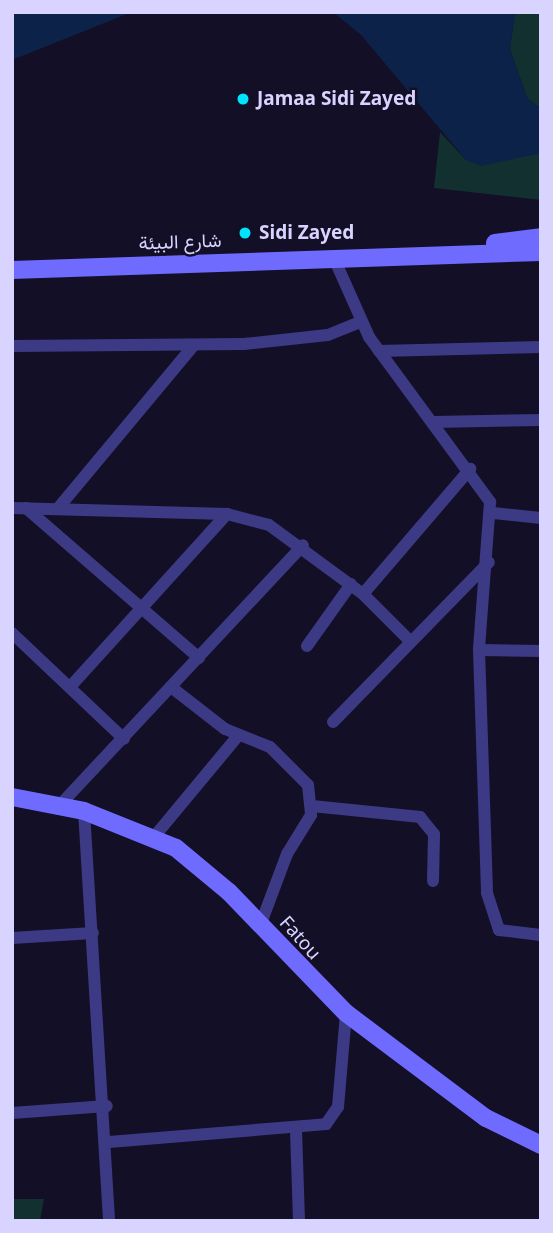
<!DOCTYPE html>
<html>
<head>
<meta charset="utf-8">
<style>
	body { margin:0 }
	#map { position:relative; width:553px; height:1233px; overflow:hidden; background:#130f26; font-family:"Noto Sans",Vazirmatn,sans-serif }
	div>[style] { position:absolute }
	.green>* { inset:0; background:#12302f }
	.water>* { inset:0; background:#0c2248 }
	.street>* { height:12px; margin:-6px; padding:0 6px; transform-origin:6px; border-radius:6px; background:#3d3a85 }
	.secondary>* { height:18px; margin:-9px; padding:0 9px; transform-origin:9px; border-radius:9px; background:#6f6bff }
	.dots>* { width:19px; height:19px; translate:-50% -50%; box-sizing:border-box; border:4px solid #130f26; border-radius:50% }
	span { translate:-50% -50%; white-space:nowrap; text-align:center; line-height:1.15; -webkit-text-stroke:5px #130f26; paint-order:stroke }
	.poi-label { font-size:19px; color:#d9d4ff; font-weight:700 }
	.left { translate:0 -50%; text-align:left }
	.street-label { font-size:19px; color:#d9d4ff }
	.frame { position:absolute; inset:0; border:14px solid #d9d4ff; pointer-events:none }
</style>
</head>
<body>
<div id="map">
	<div class="green">
		<i style="clip-path:polygon(515px 12px,541px 12px,541px 109px,527px 98px,510px 49px)"></i>
		<i style="clip-path:polygon(440px 132px,466px 160px,541px 153px,541px 200px,434px 188px)"></i>
		<i style="clip-path:polygon(12px 1199px,44px 1199px,40px 1221px,12px 1221px)"></i>
	</div>
	<div class="water">
		<i style="clip-path:polygon(12px 12px,132px 12px,12px 60px)"></i>
		<i style="clip-path:polygon(333px 12px,515px 12px,510px 49px,527px 98px,541px 109px,541px 153px,481px 166px,466px 160px,361px 35px)"></i>
	</div>
	<div class="street">
		<i style="left:333px;top:256px;width:89px;rotate:66deg"></i>
		<i style="left:369px;top:337px;width:205px;rotate:53.7deg"></i>
		<i style="left:490px;top:502px;width:148px;rotate:94.3deg"></i>
		<i style="left:479px;top:650px;width:243px;rotate:88.1deg"></i>
		<i style="left:487px;top:893px;width:39px;rotate:72deg"></i>
		<i style="left:499px;top:930px;width:42px;rotate:6.8deg"></i>
		<i style="left:12px;top:346px;width:232px;rotate:-0.5deg"></i>
		<i style="left:244px;top:344px;width:84px;rotate:-6.1deg"></i>
		<i style="left:328px;top:335px;width:35px;rotate:-22deg"></i>
		<i style="left:379px;top:351px;width:162px;rotate:-1.4deg"></i>
		<i style="left:434px;top:422px;width:107px;rotate:-1.1deg"></i>
		<i style="left:59px;top:507px;width:211px;rotate:-50.2deg"></i>
		<i style="left:12px;top:508px;width:215px;rotate:1.6deg"></i>
		<i style="left:227px;top:514px;width:43px;rotate:14.7deg"></i>
		<i style="left:269px;top:525px;width:117px;rotate:36.3deg"></i>
		<i style="left:363px;top:594px;width:65px;rotate:45deg"></i>
		<i style="left:26px;top:508px;width:229px;rotate:40.9deg"></i>
		<i style="left:493px;top:513px;width:48px;rotate:5.9deg"></i>
		<i style="left:363px;top:594px;width:165px;rotate:-49.4deg"></i>
		<i style="left:12px;top:633px;width:154px;rotate:43.4deg"></i>
		<i style="left:307px;top:646px;width:76px;rotate:-54.6deg"></i>
		<i style="left:479px;top:650px;width:62px;rotate:0.9deg"></i>
		<i style="left:70px;top:687px;width:234px;rotate:-47.8deg"></i>
		<i style="left:171px;top:687px;width:68px;rotate:37.9deg"></i>
		<i style="left:225px;top:729px;width:48px;rotate:21.8deg"></i>
		<i style="left:270px;top:747px;width:54px;rotate:45deg"></i>
		<i style="left:308px;top:785px;width:30px;rotate:84deg"></i>
		<i style="left:311px;top:815px;width:46px;rotate:121.6deg"></i>
		<i style="left:287px;top:854px;width:77px;rotate:110.6deg"></i>
		<i style="left:333px;top:722px;width:223px;rotate:-45.7deg"></i>
		<i style="left:59px;top:806px;width:357px;rotate:-46.9deg"></i>
		<i style="left:312px;top:806px;width:109px;rotate:5.8deg"></i>
		<i style="left:420px;top:817px;width:22px;rotate:51deg"></i>
		<i style="left:434px;top:834px;width:47px;rotate:91.2deg"></i>
		<i style="left:84px;top:811px;width:411px;rotate:86.5deg"></i>
		<i style="left:154px;top:837px;width:131px;rotate:-50.3deg"></i>
		<i style="left:12px;top:938px;width:81px;rotate:-3.5deg"></i>
		<i style="left:12px;top:1113px;width:95px;rotate:-4.2deg"></i>
		<i style="left:296px;top:1130px;width:91px;rotate:88.1deg"></i>
		<i style="left:109px;top:1142px;width:218px;rotate:-4.7deg"></i>
		<i style="left:326px;top:1124px;width:21px;rotate:-55deg"></i>
		<i style="left:338px;top:1107px;width:94px;rotate:-85.1deg"></i>
	</div>
	<div class="secondary">
		<i style="left:495px;top:243px;width:46px;rotate:-7.4deg"></i>
		<i style="left:12px;top:270px;width:529px;rotate:-1.95deg"></i>
		<i style="left:12px;top:797px;width:73px;rotate:11deg"></i>
		<i style="left:84px;top:811px;width:99px;rotate:21.9deg"></i>
		<i style="left:176px;top:848px;width:69px;rotate:39.7deg"></i>
		<i style="left:229px;top:892px;width:168px;rotate:46deg"></i>
		<i style="left:346px;top:1013px;width:175px;rotate:36.9deg"></i>
		<i style="left:486px;top:1118px;width:61px;rotate:26.1deg"></i>
	</div>
	<div class="dots">
		<i style="left:243px;top:99px;background:#00e5ff"></i>
		<i style="left:245px;top:233px;background:#00e5ff"></i>
	</div>
	<div class="poi-label">
		<span class="left" style="left:257px;top:99px">Jamaa Sidi Zayed</span>
		<span class="left" style="left:259px;top:233px">Sidi Zayed</span>
	</div>
	<div class="street-label">
		<span style="left:180px;top:242px;rotate:-2deg">شارع البيئة</span>
		<span style="left:300px;top:938px;rotate:48deg">Fatou</span>
	</div>
	<div class="frame"></div>
</div>
</body>
</html>
